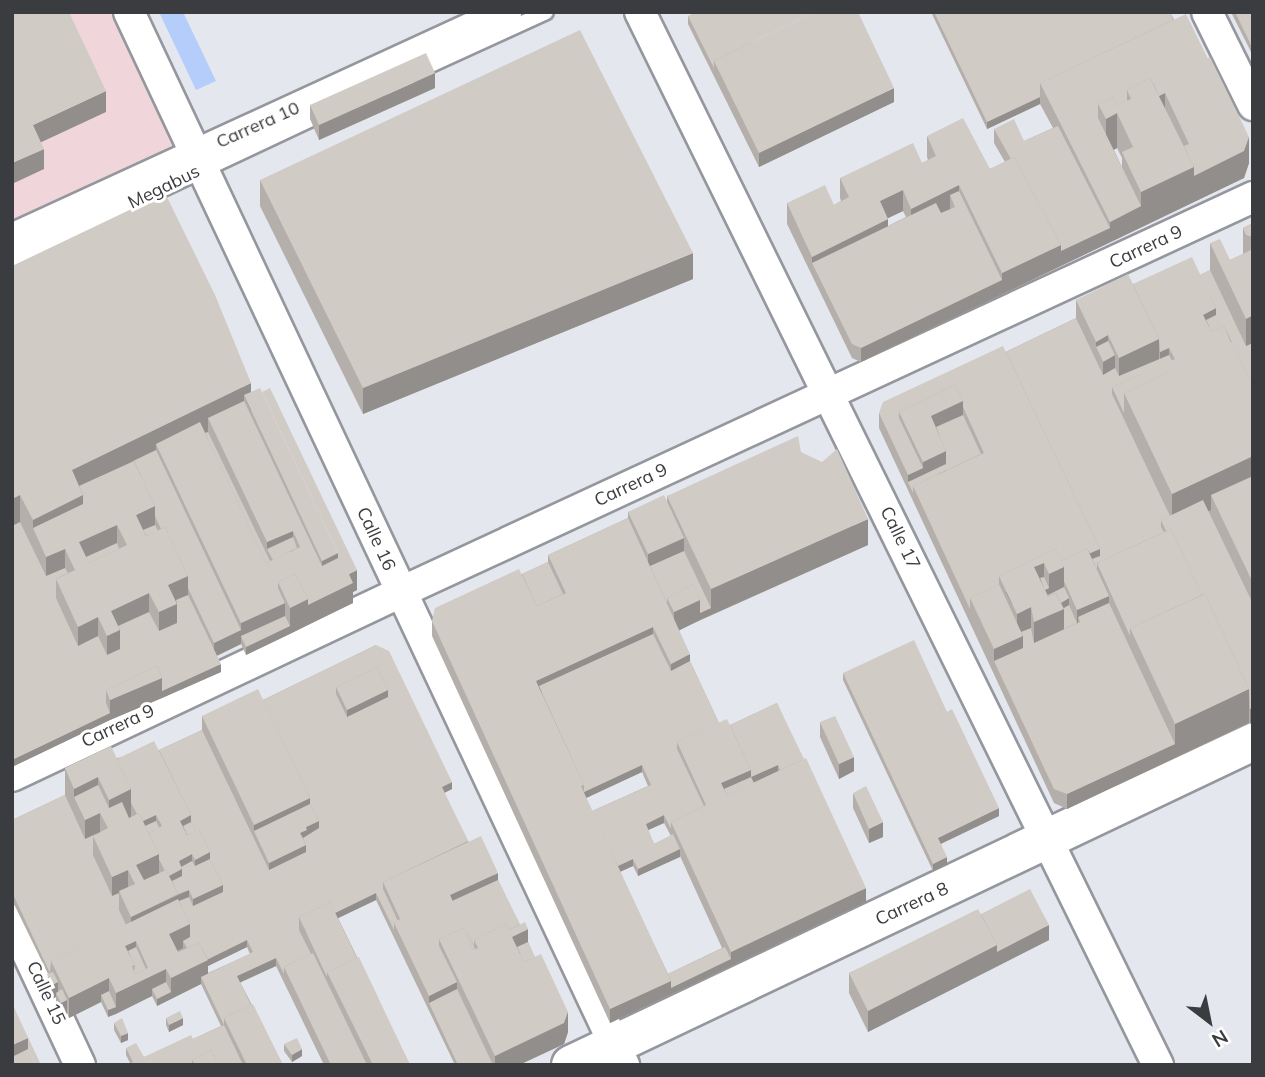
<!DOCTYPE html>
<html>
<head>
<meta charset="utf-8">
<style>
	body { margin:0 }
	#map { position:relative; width:1265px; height:1077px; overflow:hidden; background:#e4e7ee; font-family:Mulish,sans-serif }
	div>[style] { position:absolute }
	.commercial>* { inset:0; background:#f0d6db }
	.green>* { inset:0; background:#b4cdfb }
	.roads { filter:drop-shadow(2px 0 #94979d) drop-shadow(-2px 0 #94979d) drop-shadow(0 2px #94979d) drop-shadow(0 -2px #94979d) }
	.service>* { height:14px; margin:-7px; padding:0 7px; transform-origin:7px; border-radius:7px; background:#fff }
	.minor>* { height:30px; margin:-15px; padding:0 15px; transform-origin:15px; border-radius:15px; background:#fff }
	.secondary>* { height:38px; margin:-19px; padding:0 19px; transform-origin:19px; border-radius:19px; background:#fff }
	.wall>* { inset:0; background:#b4afaa }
	.shaded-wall>* { inset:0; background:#928e8b }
	.building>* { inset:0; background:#d1cbc6 }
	span { translate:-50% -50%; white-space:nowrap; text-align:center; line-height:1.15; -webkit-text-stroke:6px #fff; paint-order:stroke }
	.street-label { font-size:18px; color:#3b3c3f }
	.frame { position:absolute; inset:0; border:14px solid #3b3c3f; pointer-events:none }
	.north { position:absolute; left:1174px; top:986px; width:70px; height:70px; -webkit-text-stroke:5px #fff; paint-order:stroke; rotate:148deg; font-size:19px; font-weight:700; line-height:28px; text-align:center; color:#3b3c3f }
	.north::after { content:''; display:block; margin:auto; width:24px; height:32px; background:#3b3c3f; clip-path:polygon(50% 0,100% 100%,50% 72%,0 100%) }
</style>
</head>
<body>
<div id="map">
	<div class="commercial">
		<i style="clip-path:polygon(12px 12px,129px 12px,193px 154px,12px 239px)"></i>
	</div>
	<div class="green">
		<i style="clip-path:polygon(159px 12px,183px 12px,216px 81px,196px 90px)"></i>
	</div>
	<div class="roads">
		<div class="service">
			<i style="left:413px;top:73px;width:146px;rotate:-24.6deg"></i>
			<i style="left:12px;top:260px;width:346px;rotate:-25.2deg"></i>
		</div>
		<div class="minor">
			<i style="left:129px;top:12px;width:1164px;rotate:64.82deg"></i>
			<i style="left:640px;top:12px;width:1174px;rotate:63.81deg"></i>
			<i style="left:1207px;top:12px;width:104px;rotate:63.7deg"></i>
			<i style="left:12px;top:239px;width:544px;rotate:-24.68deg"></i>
			<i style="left:12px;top:776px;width:430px;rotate:-25.3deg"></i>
			<i style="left:401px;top:592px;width:939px;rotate:-24.87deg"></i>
			<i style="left:12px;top:920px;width:160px;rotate:64.9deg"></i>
		</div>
		<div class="secondary">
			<i style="left:571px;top:1065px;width:755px;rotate:-25.41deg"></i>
		</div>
	</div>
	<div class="wall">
		<i style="clip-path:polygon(evenodd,931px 12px,1170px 12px,1249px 163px,1244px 178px,861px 362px,852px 358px,787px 224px,787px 203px,834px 205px,841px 201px,840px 198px,840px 178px,922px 163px,928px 160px,927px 157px,927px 136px,990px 169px,1005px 162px,994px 143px,994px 129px,1024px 141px,1053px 128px,1040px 104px,987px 129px,931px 12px,1117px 148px,1122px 158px,1122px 167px,1114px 150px,1117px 148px,931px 12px,903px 211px,906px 217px,888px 226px,888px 218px,903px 211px)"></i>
		<i style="clip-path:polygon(1231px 12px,1253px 12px,1253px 56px)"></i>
		<i style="clip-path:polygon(688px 16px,894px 102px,759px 167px,688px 24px)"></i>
		<i style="clip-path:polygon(435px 88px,319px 140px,310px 119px,310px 105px)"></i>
		<i style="clip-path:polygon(260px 180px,693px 279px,363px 414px,260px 206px)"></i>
		<i style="clip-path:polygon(1253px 223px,1253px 722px,1067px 809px,1054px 803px,879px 428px,879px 413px,1076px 318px,1076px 300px,1133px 284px,1200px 275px,1210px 270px,1210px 243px,1230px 260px,1243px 254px,1243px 228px)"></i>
		<i style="clip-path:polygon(12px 266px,251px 392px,357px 590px,353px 592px,353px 603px,246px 655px,241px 644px,217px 656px,221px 672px,162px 698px,110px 720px,12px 767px)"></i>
		<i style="clip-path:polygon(evenodd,801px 452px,868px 545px,679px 630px,690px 661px,719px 723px,730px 725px,777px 703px,866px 902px,610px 1023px,432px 636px,432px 621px,522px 574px,548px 562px,548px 555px,628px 518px,628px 512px,667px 502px,667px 496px,801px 452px,642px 772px,648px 786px,592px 811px,586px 798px,642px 772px,801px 452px,664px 823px,671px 836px,654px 844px,648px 830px,664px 823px,801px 452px,680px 856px,722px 948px,668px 974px,620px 872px,633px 866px,638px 876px,680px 856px)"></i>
		<i style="clip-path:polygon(evenodd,376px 645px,452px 789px,444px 793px,468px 841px,498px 880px,528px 942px,568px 1032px,564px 1044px,519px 1065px,455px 1065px,376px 900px,338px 918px,410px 1065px,324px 1065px,276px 966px,240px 982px,283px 1065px,127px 1065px,130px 1063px,126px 1055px,126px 1048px,144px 1057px,193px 1039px,221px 1026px,201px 984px,157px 1006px,152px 996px,108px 1017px,101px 1002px,69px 1018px,67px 1013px,67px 1014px,61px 1017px,56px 1007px,56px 997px,52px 999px,47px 988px,48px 974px,12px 900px,12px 820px,65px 795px,65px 768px,159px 750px,202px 730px,202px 716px,263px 700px,376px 645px,247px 947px,250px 954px,208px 973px,208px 966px,247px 947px)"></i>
		<i style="clip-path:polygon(843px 673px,947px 712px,999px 816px,941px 844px,947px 865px,933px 871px,843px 680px)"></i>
		<i style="clip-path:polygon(820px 722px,854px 771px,839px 779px,820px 737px)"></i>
		<i style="clip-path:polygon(853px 793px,883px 837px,869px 843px,853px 808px)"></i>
		<i style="clip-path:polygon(981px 914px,1049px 940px,868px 1032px,849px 993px,849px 973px)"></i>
		<i style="clip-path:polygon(166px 1018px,183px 1025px,169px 1032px,166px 1025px)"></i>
		<i style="clip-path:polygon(114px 1023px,128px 1040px,121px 1043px,114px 1030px)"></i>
		<i style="clip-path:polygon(284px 1044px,302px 1056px,292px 1062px,284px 1051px)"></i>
	</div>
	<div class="shaded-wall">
		<i style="clip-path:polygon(435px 73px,435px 88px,319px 140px,319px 125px)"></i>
		<i style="clip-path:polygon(894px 88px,894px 102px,759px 167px,759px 153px)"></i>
		<i style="clip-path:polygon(106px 91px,106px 112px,33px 146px,33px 125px)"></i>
		<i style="clip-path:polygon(1165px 93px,1165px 119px,1155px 98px)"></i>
		<i style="clip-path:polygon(1040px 97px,1040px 104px,987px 129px,987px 122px)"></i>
		<i style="clip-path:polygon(1117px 113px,1117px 148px,1106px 154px,1106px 119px)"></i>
		<i style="clip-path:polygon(1249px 137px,1249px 163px,1244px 178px,861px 362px,861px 348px,1002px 280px,1002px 273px,1061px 245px,1110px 228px,1110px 222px,1141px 206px,1141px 192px)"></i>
		<i style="clip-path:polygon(44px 149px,44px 169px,12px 184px,12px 163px)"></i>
		<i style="clip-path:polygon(959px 185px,959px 205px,950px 195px,950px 210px,911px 229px,911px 209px)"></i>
		<i style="clip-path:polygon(903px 190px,903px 211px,880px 222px,880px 201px)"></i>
		<i style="clip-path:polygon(888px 219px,888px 240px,812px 263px,812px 257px)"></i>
		<i style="clip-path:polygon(693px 253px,693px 279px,363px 414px,363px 388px)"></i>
		<i style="clip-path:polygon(1216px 308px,1216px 323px,1206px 328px,1203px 315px)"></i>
		<i style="clip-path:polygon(1253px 315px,1253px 350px,1246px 353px,1246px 319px)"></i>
		<i style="clip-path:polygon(1108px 335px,1108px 359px,1115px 355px,1115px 376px,1103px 382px,1103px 362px,1096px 347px,1096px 342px)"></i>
		<i style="clip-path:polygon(1159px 339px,1159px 365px,1119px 384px,1119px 358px)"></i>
		<i style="clip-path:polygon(1169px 348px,1169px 363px,1160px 367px,1160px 352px)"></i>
		<i style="clip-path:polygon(251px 383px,251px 411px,244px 395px,244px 422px,208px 418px,208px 439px,156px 444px,156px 464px,134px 480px,33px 529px,33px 520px,72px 470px)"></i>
		<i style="clip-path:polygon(963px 401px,963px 422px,933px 436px,902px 417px)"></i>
		<i style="clip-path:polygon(946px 451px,946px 472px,908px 482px,908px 475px,923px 468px,923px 462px)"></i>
		<i style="clip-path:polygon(1253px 456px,1253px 490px,1211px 495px,1211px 510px,1172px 529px,1172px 494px)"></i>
		<i style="clip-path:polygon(20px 495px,20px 529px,12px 533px,12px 499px)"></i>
		<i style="clip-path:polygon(155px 506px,155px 532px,139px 539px,136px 515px)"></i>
		<i style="clip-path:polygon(868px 519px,868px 545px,711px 615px,711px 589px)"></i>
		<i style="clip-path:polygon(117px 525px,117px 551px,79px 560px,79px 542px)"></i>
		<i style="clip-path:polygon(293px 531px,293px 552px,267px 549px,267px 542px)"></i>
		<i style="clip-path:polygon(684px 538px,684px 558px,648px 567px,648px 554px)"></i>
		<i style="clip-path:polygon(65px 549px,65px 575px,46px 583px,46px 557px)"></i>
		<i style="clip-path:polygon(1100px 549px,1100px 563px,1090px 567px,1087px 561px,1087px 569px,1064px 580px,1064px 601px,1069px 598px,1069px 613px,1064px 615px,1064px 636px,1077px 629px,1077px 610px,1109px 596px,1109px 616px,1080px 630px,1080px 622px,1078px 617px,1078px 629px,1080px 628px,1080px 636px,1034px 657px,1034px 622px,1045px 617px,1045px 610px,1040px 599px,1040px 613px,1040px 592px,1034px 581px,1034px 594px,1012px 604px,1006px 592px,1034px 579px,1034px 567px,1044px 563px,1044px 590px,1049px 588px,1049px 572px,1056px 569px,1056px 571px,1058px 569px,1058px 568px)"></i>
		<i style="clip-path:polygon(338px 553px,338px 579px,322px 587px,322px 561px)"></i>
		<i style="clip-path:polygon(357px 570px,357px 590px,353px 592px,353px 603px,308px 625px,308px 605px,349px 574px)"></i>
		<i style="clip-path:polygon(188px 576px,188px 602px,177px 630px,159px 638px,159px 612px,168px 585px)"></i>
		<i style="clip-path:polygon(149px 593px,149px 619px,120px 656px,107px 662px,107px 636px,111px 611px)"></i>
		<i style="clip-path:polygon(308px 599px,308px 625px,290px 634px,290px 608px)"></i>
		<i style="clip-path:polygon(700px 600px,700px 620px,674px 633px,674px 612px)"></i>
		<i style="clip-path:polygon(285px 603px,285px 623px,241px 636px,241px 623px)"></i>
		<i style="clip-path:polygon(1031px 607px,1031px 642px,1023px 662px,994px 662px,994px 649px,1017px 634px,1017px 614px)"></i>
		<i style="clip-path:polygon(711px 608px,711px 615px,700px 620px,700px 613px)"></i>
		<i style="clip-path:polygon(98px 617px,98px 643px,78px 653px,78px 627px)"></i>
		<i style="clip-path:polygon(290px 626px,290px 634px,246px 655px,246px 647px)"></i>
		<i style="clip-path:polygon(653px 627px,653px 641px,539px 694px,536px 681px)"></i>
		<i style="clip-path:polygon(241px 630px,241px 644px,214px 657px,214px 643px)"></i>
		<i style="clip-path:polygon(690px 654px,690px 669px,671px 678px,671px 664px)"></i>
		<i style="clip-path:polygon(221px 664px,221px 672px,162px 698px,162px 691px)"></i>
		<i style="clip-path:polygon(162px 678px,162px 698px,110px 720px,12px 767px,12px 760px,110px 713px,110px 700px)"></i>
		<i style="clip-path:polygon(1249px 689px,1249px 723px,1067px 809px,1067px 794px,1175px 744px,1175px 724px)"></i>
		<i style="clip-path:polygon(388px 690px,388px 705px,347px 724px,347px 710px)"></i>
		<i style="clip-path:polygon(1253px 708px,1253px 722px,1250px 724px,1250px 709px)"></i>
		<i style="clip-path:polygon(854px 757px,854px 771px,839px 779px,839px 764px)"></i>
		<i style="clip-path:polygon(642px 765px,642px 772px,584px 799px,584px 792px)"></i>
		<i style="clip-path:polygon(778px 765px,778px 772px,751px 784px,751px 777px)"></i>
		<i style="clip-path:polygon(751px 770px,751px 784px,724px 796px,721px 783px)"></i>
		<i style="clip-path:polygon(98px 777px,98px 811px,74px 797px,74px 789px)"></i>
		<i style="clip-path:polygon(452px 782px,452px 789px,442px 794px,442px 787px)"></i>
		<i style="clip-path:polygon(131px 789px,131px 823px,109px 834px,109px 800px)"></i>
		<i style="clip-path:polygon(310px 798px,310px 818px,254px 831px,254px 825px)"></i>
		<i style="clip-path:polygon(999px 808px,999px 816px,938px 845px,938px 838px)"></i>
		<i style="clip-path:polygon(100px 813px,100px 839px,93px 836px,85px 846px,85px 820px)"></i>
		<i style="clip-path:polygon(156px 815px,156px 835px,141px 822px)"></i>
		<i style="clip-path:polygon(191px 815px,191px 836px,185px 839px,180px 821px)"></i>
		<i style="clip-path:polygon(664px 815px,664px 823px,646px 831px,646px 824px)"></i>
		<i style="clip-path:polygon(319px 821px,319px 835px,307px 844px,300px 833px,306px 827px)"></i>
		<i style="clip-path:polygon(883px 822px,883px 837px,869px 843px,869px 829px)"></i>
		<i style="clip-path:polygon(306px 845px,306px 859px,269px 877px,269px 863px)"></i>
		<i style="clip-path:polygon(680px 849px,680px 857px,638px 876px,638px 869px)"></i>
		<i style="clip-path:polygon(210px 852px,210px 873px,195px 880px,195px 860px)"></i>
		<i style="clip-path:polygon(159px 854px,159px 880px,139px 889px,136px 865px)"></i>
		<i style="clip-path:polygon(192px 854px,192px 875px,182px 890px,168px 877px,179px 861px)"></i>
		<i style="clip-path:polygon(947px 857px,947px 865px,933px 871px,933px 864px)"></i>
		<i style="clip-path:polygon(633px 859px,633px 866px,615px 874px,615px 867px)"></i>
		<i style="clip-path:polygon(128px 870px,128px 896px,119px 891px,119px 900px,112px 903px,112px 877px)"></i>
		<i style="clip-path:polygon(498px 873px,498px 887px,453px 908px,450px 895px)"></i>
		<i style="clip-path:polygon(223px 885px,223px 899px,193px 913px,193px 899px)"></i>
		<i style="clip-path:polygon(866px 888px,866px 902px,731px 966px,731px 952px)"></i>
		<i style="clip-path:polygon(189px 890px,189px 904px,131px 936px,131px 917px)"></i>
		<i style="clip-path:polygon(376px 893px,376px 900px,307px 933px,304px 928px)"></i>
		<i style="clip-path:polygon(190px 924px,190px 944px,183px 941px,183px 948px,169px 955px,169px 934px)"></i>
		<i style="clip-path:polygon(1049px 925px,1049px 940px,868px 1032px,868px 1011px,997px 945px)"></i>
		<i style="clip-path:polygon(528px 929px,528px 949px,515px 956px,512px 937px)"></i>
		<i style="clip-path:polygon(247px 940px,247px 947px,208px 966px,208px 981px,201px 977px,201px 984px,157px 1006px,157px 999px,171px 992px,171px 978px)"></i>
		<i style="clip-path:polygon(136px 941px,136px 961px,125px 952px,125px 946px)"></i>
		<i style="clip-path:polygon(276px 958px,276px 966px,237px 984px,237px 976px)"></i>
		<i style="clip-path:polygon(731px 959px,731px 966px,610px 1023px,610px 1009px,671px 981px)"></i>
		<i style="clip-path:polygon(166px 969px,166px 990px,152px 989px,152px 996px,116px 1014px,116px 993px)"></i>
		<i style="clip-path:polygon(109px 978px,109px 999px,101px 995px,101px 1002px,69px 1018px,69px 998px)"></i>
		<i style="clip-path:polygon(58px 982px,58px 996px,56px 993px,56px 997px,52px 999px,52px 985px)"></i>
		<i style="clip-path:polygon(457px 982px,457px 996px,429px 1003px,429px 996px)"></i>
		<i style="clip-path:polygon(67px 1000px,67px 1014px,61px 1017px,61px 1003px)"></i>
		<i style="clip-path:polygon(116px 1007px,116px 1014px,108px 1017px,108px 1010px)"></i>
		<i style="clip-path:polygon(568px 1012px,568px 1032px,564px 1044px,519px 1065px,495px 1065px,495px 1056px)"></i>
		<i style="clip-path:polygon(183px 1018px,183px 1025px,169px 1032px,169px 1025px)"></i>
		<i style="clip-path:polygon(128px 1033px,128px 1040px,121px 1043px,121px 1036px)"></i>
		<i style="clip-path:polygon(28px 1038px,28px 1064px,12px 1065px,12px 1045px)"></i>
		<i style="clip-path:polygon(302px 1049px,302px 1056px,292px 1062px,292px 1055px)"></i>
	</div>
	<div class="building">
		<i style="clip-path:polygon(12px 12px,69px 12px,106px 91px,33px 125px,44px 149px,12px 163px)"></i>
		<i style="clip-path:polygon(696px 12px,814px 12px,714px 61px,714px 68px,688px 16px)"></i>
		<i style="clip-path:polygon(814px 12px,858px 12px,894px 88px,759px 153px,714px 61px)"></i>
		<i style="clip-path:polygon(934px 12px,1170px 12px,1173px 20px,1040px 83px,1040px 97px,987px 122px)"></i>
		<i style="clip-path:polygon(1235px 12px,1253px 12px,1253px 49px)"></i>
		<i style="clip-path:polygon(1186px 14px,1208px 59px,1154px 85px,1150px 78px,1127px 90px,1127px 101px,1116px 105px,1113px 97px,1098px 104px,1098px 118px,1141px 206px,1110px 222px,1040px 83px)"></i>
		<i style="clip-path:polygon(580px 30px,693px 253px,363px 388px,260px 180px)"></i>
		<i style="clip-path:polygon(426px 53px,435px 73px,319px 125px,310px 105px)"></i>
		<i style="clip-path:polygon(1210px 57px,1249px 137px,1244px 151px,1194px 176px,1194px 167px,1184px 146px,1189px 144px,1165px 93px,1159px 96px,1154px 85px)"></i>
		<i style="clip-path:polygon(1150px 78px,1194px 167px,1141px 192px,1122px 152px,1133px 147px,1117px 113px,1106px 119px,1098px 104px,1113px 97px,1116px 105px,1131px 99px,1127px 90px)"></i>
		<i style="clip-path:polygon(963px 118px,990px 169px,1014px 157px,1061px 245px,1002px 273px,959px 185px,911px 209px,903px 190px,880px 201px,888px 219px,812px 257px,787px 203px,825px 185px,834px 205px,849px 197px,840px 178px,913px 143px,922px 163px,936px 156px,927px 136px)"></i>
		<i style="clip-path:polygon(1014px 119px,1024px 141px,1058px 126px,1110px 228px,1061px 251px,1061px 245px,1014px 157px,1011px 159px,994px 129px)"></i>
		<i style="clip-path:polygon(959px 191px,1002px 280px,861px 348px,852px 344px,812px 263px,936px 203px,941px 213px,955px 207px,950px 195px)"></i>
		<i style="clip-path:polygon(165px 193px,215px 295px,251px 383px,72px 470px,83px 495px,33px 520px,20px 495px,12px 499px,12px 266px)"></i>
		<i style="clip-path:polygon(1253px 223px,1253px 237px,1246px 235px,1243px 228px)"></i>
		<i style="clip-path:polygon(1220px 239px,1230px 260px,1253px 249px,1253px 315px,1246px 319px,1210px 243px)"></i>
		<i style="clip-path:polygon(1192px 257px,1216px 308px,1203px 315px,1212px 332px,1224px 326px,1231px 343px,1124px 393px,1124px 413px,1112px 387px,1175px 359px,1169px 348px,1160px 352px,1159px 339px,1133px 284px)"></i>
		<i style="clip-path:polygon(1210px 270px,1246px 346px,1253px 343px,1253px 386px,1224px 326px,1212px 332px,1206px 320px,1216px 315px,1216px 308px,1200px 275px)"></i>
		<i style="clip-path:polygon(1128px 274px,1159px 339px,1119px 358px,1108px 335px,1096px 342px,1076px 300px)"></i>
		<i style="clip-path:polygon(1076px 318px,1103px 375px,1115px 368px,1119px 376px,1169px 355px,1172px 361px,1112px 387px,1112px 394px,1170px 516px,1161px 520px,1161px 527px,1164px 532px,1097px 563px,1097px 569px,1092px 559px,1100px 556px,1100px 549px,1006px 352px)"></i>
		<i style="clip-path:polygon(1108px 341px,1115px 355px,1103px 362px,1096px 347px)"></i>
		<i style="clip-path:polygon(1232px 342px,1253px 386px,1253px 456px,1172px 494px,1124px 393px)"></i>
		<i style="clip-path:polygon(1003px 346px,1100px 549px,1090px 553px,1087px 548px,1061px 561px,1056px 549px,999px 576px,999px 584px,970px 598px,970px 609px,913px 486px,984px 453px,963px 407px,963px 401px,955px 385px,899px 412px,899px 418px,923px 468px,908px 475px,879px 413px,883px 402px)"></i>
		<i style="clip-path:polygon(955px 385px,963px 401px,931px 416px,946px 451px,923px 462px,899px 412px)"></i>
		<i style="clip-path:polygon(260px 388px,338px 553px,322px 561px,244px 395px)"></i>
		<i style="clip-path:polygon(270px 388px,357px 570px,349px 574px,353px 583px,308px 605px,308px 599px,295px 574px,278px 582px,278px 588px,285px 603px,241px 623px,156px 444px,200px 422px,266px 563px,300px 547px,293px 531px,267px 542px,208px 418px,244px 401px,322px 566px,338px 558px,338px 553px,262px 392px)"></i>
		<i style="clip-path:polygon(963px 415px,981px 454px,913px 486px,913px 493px,908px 482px,946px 464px,946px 451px,936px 427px)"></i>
		<i style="clip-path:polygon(208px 432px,270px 561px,266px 563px,205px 433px)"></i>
		<i style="clip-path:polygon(798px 436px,801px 452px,822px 462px,837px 449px,868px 519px,711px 589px,667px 496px)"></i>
		<i style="clip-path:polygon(156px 450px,241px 630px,214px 643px,188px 588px,188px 576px,165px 527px,161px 529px,155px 516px,155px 506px,134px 461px,129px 463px)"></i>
		<i style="clip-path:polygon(evenodd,134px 461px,155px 506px,136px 515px,146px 536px,165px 527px,188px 576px,168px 585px,177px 604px,159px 612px,149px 593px,111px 611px,120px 630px,107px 636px,98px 617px,78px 627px,56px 579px,75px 570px,65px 549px,46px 557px,33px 528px,83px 504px,83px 495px,79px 486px,134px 461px,117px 525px,127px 545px,89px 563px,79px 542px,117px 525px)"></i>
		<i style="clip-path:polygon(1253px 476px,1253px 583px,1211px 495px)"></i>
		<i style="clip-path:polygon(664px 495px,684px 538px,648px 554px,628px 512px)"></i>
		<i style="clip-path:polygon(1203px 500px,1253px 604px,1253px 708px,1250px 709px,1249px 689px,1205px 594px,1202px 595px,1171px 529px,1166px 531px,1161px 520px)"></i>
		<i style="clip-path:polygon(628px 518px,690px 654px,671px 664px,653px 627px,536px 681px,584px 785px,581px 786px,671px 981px,610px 1009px,432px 621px,435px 608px,519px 569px,537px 606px,566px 593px,548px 555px)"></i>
		<i style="clip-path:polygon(20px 522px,46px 576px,65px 568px,68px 573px,56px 579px,56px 598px,78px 646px,98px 636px,107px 655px,120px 649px,120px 630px,118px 626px,149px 612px,159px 631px,177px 623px,177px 604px,176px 600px,188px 595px,221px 664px,162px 691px,162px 678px,157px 666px,106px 690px,106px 703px,110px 713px,12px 760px,12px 526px)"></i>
		<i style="clip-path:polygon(155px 525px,158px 531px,146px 536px,143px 530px)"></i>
		<i style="clip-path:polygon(1171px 529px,1202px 595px,1130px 628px,1130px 636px,1097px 563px)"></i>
		<i style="clip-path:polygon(293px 537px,297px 548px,273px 560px,267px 549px)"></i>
		<i style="clip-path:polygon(117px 543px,119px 549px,89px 563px,86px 557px)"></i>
		<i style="clip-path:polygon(1087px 548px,1109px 596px,1077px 610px,1064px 581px,1064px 567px,1061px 561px)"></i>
		<i style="clip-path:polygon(1056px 549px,1064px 567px,1049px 574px,1044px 563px,1034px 567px,1048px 596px,1056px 593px,1064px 609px,1034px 622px,1031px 607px,1017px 614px,999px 576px)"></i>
		<i style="clip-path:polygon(684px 551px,711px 608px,700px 613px,700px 600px,693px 584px,667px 598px,667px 603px,650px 566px)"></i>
		<i style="clip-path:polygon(548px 562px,563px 594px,537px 606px,522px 574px)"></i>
		<i style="clip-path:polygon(295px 574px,308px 599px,290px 608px,278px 582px)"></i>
		<i style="clip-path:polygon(1044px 577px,1049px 588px,1045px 590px,1040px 578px)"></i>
		<i style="clip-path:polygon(693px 584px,700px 600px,674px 612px,667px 598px)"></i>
		<i style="clip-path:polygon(999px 584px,1023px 636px,994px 649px,970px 598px)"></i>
		<i style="clip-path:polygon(1064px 587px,1069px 598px,1061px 603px,1056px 593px,1048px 596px,1048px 595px)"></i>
		<i style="clip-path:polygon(1205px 594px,1249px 689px,1175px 724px,1130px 628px)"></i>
		<i style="clip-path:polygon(1109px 603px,1175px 744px,1067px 794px,1054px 789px,994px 661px,1023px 648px,1023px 636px,1021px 632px,1031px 628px,1034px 643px,1080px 622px,1078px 617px)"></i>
		<i style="clip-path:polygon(1069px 605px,1077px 623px,1064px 629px,1064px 608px)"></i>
		<i style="clip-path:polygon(285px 616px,290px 626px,246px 647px,241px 636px)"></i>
		<i style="clip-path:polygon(653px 634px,671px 671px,690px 661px,719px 723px,677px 742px,677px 749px,704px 806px,671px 822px,671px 829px,664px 815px,646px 824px,654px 844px,673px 834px,680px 849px,638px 869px,633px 859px,618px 866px,592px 811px,651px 785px,642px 765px,584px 792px,584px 785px,539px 686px)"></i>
		<i style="clip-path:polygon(914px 640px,947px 712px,952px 709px,999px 808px,938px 838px,947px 857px,933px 864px,843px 673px)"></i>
		<i style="clip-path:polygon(evenodd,376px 645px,389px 651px,452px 782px,442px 787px,468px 841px,383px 882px,383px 889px,398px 921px,394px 923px,394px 930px,376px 893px,335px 913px,330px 902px,299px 917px,299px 930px,311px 954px,284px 967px,284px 974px,276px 958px,237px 976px,251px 1005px,224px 1018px,224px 1025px,201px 977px,253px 952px,247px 940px,208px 959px,199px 943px,187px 948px,183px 941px,190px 937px,190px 924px,179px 901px,189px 897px,193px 906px,223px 892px,223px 885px,210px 859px,210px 852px,199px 829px,196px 831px,191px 822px,191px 815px,159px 750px,202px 730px,269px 870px,306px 852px,306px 845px,303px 838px,319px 828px,319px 821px,310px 804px,310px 798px,263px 700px,376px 645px,377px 667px,388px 690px,388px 697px,347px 717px,336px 694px,336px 687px,377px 667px)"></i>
		<i style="clip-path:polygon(157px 666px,162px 678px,110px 700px,106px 690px)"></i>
		<i style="clip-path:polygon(377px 667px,388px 690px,347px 710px,336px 687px)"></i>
		<i style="clip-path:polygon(258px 689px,310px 798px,254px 825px,202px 716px)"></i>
		<i style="clip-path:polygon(777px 703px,804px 759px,780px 770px,778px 765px,751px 777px,751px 770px,730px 725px)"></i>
		<i style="clip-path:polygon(835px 716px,854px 757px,839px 764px,820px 722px)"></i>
		<i style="clip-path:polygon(727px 719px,751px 770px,721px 783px,727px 795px,806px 758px,866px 888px,731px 952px,671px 822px,706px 805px,677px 742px)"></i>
		<i style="clip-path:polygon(154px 741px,191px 815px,180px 821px,187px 835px,199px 829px,210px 852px,195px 860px,192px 854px,179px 861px,182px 869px,169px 876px,166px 870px,165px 871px,159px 859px,159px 854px,149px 833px,162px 826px,156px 815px,143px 821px,139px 813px,137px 814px,131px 803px,131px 789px,117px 759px)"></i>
		<i style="clip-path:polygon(111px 746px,131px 789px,109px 800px,98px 777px,74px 789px,65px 768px)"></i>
		<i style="clip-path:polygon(751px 777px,754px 783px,727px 795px,724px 789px)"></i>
		<i style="clip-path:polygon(98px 785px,109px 808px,122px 802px,129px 818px,139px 813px,159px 854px,136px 865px,144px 880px,166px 870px,178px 894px,131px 917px,119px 891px,135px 884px,128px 870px,112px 877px,93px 836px,108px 828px,100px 813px,85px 820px,74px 797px)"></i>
		<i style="clip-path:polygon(866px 786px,883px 822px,869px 829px,853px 793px)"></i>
		<i style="clip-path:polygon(65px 795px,85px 839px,100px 832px,93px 836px,93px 855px,112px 896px,119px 893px,119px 910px,126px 925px,51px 961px,50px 973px,12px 892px,12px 820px)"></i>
		<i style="clip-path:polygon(310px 804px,319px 821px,306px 827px,307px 830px,300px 833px,306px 845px,269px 863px,254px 831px)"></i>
		<i style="clip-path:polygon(156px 821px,159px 828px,149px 833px,145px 826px)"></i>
		<i style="clip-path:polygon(191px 822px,196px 831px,187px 835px,183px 826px)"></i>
		<i style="clip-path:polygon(481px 836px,498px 873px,450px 895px,475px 949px,473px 950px,463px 928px,439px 939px,439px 946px,457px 982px,429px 996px,394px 923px,400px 919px,383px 882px)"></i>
		<i style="clip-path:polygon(210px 859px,223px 885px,193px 899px,189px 890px,178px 894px,172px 881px,182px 876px,182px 869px,181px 867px,192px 861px,195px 866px)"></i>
		<i style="clip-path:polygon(498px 880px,520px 924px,509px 930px,506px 924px,474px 940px,474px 946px,452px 901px)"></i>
		<i style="clip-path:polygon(1030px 889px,1049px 925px,997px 952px,997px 945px,981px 914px)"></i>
		<i style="clip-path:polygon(evenodd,178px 899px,190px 924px,169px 934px,178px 952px,199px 943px,208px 960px,171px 978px,166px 969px,116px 993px,109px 978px,69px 998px,51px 961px,178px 899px,136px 941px,148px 968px,135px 974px,132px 966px,135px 965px,125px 946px,136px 941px)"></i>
		<i style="clip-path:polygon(330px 902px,357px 958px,327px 972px,327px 977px,299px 917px)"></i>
		<i style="clip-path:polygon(978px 909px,997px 945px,868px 1011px,849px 973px)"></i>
		<i style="clip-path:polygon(525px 922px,528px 929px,512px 937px,524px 962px,541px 954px,568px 1012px,564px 1023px,495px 1056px,439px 939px,463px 928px,473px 950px,478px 948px,474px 940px,506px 924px,509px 930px)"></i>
		<i style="clip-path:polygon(528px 942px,535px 957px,524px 962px,517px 947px)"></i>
		<i style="clip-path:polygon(136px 947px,146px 969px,135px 974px,134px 972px,135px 965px,128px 951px)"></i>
		<i style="clip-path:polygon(725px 947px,731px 959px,671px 988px,671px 981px,668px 974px)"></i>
		<i style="clip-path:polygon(313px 953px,367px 1065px,331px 1065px,284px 967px)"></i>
		<i style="clip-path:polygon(359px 957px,410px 1065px,373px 1065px,327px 972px)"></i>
		<i style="clip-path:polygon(53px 972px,58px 982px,52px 985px,47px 974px)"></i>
		<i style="clip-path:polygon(166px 982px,171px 992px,157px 999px,152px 989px)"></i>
		<i style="clip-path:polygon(62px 989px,67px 1000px,61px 1003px,56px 993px)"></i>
		<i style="clip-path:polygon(457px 989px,493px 1065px,458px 1065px,429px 1003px)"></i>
		<i style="clip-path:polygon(109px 991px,116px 1007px,108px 1010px,101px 995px)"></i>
		<i style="clip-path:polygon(12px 1003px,28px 1038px,12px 1045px)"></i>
		<i style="clip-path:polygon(12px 1003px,41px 1065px,36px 1065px,28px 1049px,28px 1038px)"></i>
		<i style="clip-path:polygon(253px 1004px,283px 1065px,247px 1065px,224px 1018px)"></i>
		<i style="clip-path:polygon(180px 1011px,183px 1018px,169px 1025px,166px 1018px)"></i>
		<i style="clip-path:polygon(122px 1018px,128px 1033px,121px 1036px,114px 1023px)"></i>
		<i style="clip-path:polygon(224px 1025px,243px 1065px,218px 1065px,211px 1050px,192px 1060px,192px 1065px,127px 1065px,133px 1062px,126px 1048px,136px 1043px,144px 1057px,191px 1035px,193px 1039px)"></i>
		<i style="clip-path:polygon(297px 1038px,302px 1049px,292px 1055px,284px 1044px)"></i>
		<i style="clip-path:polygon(28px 1049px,36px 1065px,12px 1065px,12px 1057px)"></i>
		<i style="clip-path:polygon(211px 1050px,218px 1065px,195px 1065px,192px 1060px)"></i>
	</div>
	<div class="street-label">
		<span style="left:258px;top:125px;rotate:-24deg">Carrera 10</span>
		<span style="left:164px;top:187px;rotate:-26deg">Megabus</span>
		<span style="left:1146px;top:247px;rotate:-25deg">Carrera 9</span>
		<span style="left:631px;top:485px;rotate:-25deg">Carrera 9</span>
		<span style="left:900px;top:538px;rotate:64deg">Calle 17</span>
		<span style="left:376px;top:539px;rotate:65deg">Calle 16</span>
		<span style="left:118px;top:726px;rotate:-25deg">Carrera 9</span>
		<span style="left:912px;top:904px;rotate:-25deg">Carrera 8</span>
		<span style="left:46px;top:993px;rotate:65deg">Calle 15</span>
	</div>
	<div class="frame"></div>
	<div class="north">N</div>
</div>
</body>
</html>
